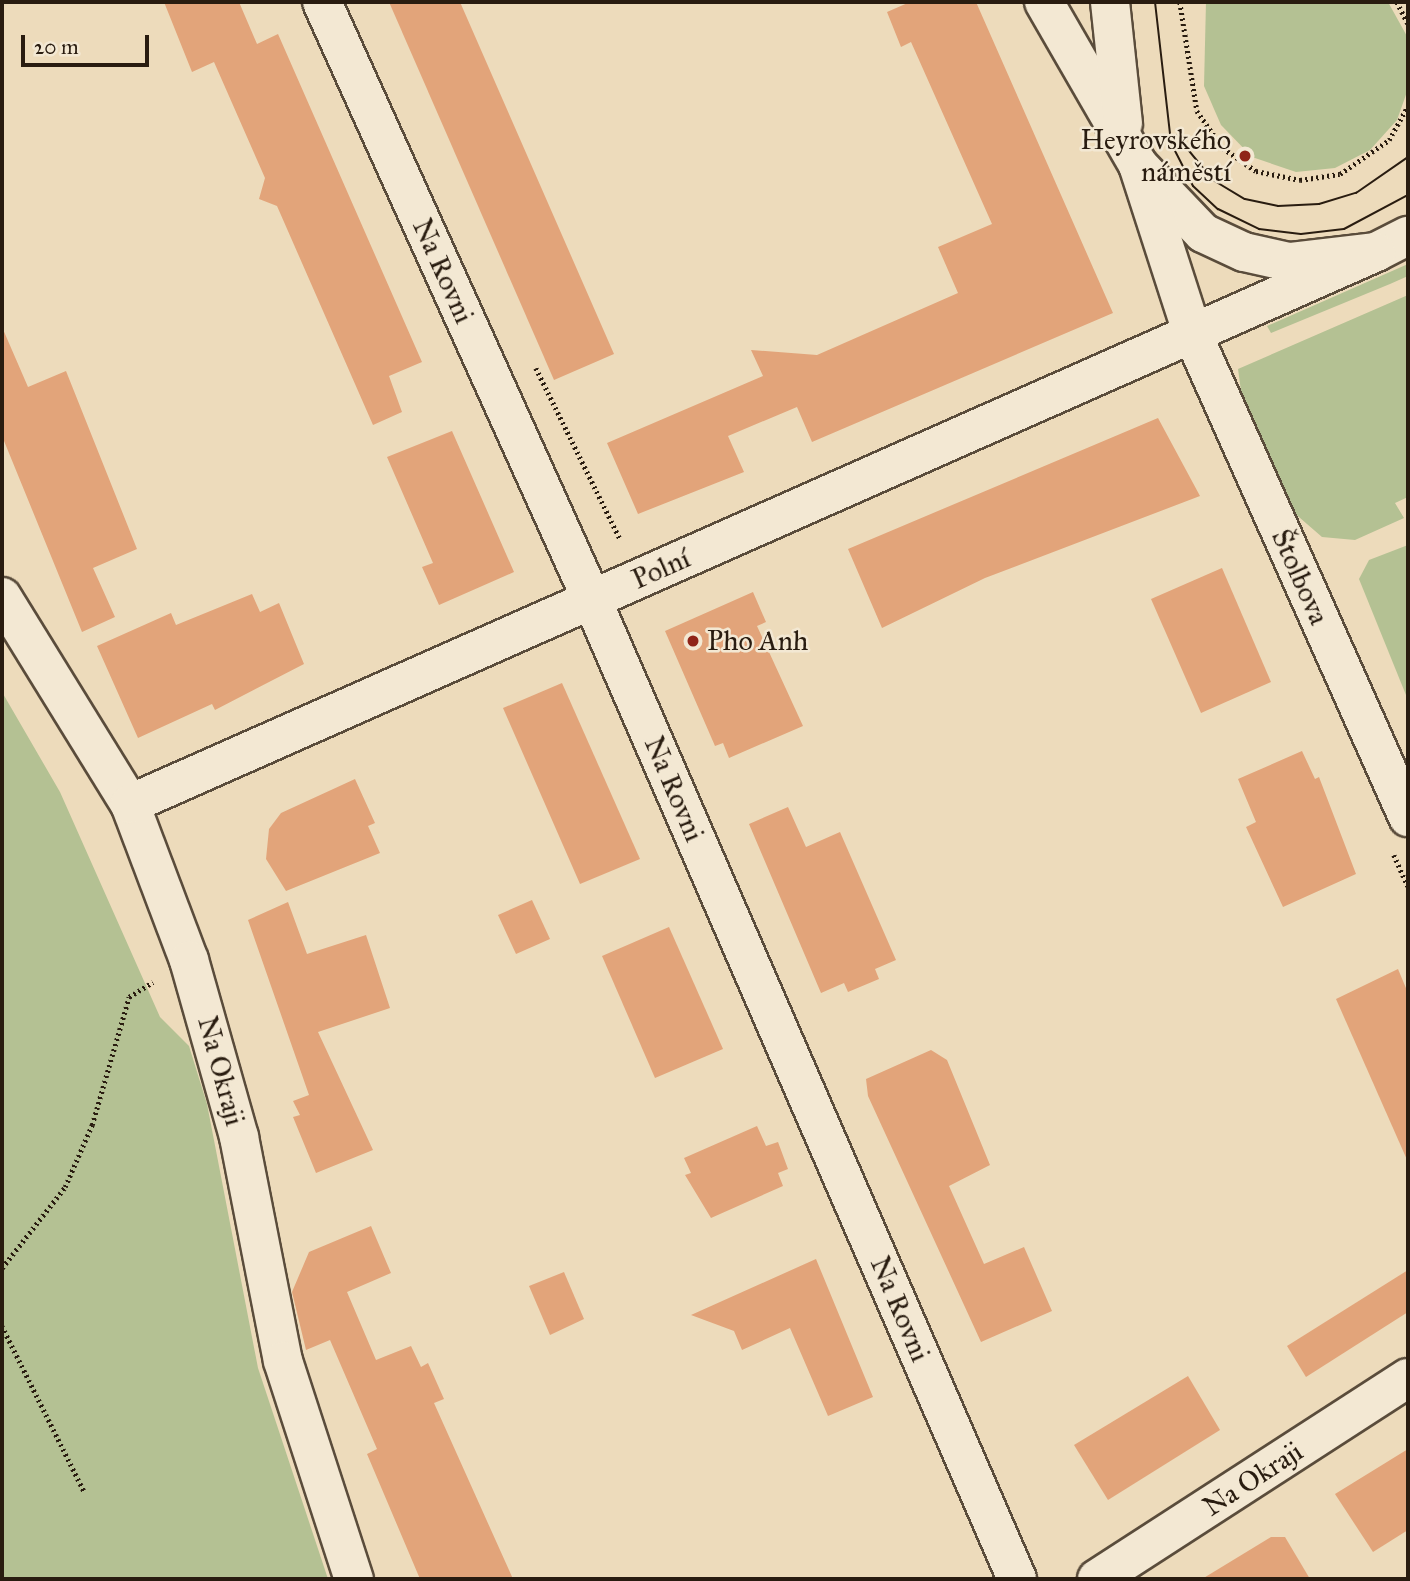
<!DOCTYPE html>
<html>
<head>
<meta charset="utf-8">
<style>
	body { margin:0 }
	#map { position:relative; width:1410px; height:1581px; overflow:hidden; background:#eddbbb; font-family:"IM FELL Great Primer",serif }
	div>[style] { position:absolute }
	.green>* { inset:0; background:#b4c193 }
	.building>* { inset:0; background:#e2a47a }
	.path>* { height:4.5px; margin-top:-2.25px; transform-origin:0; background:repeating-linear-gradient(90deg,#291c10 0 2px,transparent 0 5.5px) }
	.roads { filter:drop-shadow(2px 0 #5a4c3b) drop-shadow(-2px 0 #5a4c3b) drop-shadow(0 2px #5a4c3b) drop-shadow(0 -2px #5a4c3b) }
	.minor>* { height:38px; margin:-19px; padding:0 19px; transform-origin:19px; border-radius:19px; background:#f3e8d3 }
	.tram>* { height:2px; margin:-1px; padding:0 1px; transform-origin:1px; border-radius:1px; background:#291c10 }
	.dots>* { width:19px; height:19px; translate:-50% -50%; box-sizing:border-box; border:4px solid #f3e8d3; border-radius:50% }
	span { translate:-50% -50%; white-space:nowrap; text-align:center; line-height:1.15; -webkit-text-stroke:5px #f3e8d3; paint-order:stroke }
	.poi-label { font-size:28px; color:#291c10 }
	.right { translate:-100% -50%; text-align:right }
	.left { translate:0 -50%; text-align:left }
	.street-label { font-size:28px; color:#291c10 }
	.frame { position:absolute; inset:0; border:4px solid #291c10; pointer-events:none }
	.scale { position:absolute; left:21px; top:35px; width:128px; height:32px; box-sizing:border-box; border:4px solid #291c10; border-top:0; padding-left:9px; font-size:21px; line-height:24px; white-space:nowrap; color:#291c10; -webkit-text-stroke:5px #f3e8d3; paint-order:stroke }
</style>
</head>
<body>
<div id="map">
	<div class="green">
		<i style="clip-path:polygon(1206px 2px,1388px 2px,1408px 38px,1408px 89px,1397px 120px,1370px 150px,1335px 168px,1296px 172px,1252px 157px,1221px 125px,1204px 86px)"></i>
		<i style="clip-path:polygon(1408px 264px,1408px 276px,1390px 284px,1271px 333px,1267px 326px)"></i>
		<i style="clip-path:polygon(1408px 295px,1408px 497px,1395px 503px,1404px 518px,1355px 540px,1322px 537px,1292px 511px,1241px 391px,1238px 369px)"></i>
		<i style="clip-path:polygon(1408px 545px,1408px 700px,1359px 579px,1369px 560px)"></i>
		<i style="clip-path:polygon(2px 692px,60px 792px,160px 1017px,189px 1046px,207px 1104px,258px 1368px,328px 1579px,2px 1579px)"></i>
	</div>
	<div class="building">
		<i style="clip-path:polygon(164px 2px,239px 2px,257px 44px,278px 34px,422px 362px,389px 376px,402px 412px,373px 425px,277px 206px,259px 199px,265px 178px,214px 62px,192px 72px)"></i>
		<i style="clip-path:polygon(389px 2px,460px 2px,614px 354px,554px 380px)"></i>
		<i style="clip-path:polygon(910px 2px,976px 2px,1113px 313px,812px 442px,797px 407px,728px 436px,744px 472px,638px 514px,607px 443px,763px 376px,751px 350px,817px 355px,958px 293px,938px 247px,992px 224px,911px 42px,901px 47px,887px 12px)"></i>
		<i style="clip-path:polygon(2px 327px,28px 387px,66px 371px,137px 549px,93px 568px,115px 617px,82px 632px,2px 436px)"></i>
		<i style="clip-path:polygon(1158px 418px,1200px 496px,985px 578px,882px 628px,848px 549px)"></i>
		<i style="clip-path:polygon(452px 431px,514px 572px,439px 605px,422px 567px,433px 563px,387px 457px)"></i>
		<i style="clip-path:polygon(1222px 568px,1271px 682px,1201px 713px,1151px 599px)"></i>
		<i style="clip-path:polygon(753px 592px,766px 622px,757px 626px,803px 726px,729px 758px,723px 743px,715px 746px,665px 631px)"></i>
		<i style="clip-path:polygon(252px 594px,260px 612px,279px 603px,304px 664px,215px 710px,212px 704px,138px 738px,97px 646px,171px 613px,176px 625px)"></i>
		<i style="clip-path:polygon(562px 683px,640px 859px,580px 884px,503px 708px)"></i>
		<i style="clip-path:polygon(1302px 751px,1315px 779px,1319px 777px,1356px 874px,1283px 907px,1246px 827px,1256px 822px,1238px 779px)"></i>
		<i style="clip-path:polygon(355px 779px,375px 823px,368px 826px,380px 853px,286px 891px,266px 859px,269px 829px,281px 813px)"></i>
		<i style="clip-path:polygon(788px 807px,806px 847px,840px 832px,896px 960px,875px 969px,879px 979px,848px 992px,844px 983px,821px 993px,749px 824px)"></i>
		<i style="clip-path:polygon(532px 900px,550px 939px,516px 954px,498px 915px)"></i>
		<i style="clip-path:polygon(288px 902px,307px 954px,366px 935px,390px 1008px,318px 1032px,373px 1150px,316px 1173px,293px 1117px,300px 1115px,293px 1101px,309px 1095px,248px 920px)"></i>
		<i style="clip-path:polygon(669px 927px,723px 1049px,655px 1078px,602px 956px)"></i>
		<i style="clip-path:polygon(1398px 969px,1408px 993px,1408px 1162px,1336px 999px)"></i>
		<i style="clip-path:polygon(931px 1050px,947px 1060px,990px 1165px,949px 1186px,984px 1264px,1024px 1247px,1052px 1311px,981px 1342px,868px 1096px,866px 1079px)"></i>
		<i style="clip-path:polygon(757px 1126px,766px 1146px,778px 1142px,788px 1169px,778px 1173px,783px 1186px,711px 1218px,685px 1175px,691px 1173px,684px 1158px)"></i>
		<i style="clip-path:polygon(371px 1226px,391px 1273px,347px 1292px,376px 1360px,411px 1346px,421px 1367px,428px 1363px,444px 1399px,434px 1403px,513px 1579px,420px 1579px,367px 1454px,377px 1449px,330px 1340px,306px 1350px,292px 1292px,309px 1252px)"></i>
		<i style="clip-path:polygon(816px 1259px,873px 1397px,828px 1416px,790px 1328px,742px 1350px,734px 1331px,691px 1315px)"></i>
		<i style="clip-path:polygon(1408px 1270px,1408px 1312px,1306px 1377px,1287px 1346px)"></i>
		<i style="clip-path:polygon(564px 1272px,584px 1319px,550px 1335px,529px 1286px)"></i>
		<i style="clip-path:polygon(1188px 1376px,1220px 1430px,1108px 1500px,1074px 1445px)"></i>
		<i style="clip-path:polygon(1408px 1449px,1408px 1530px,1373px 1552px,1335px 1494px)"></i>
		<i style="clip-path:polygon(1271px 1537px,1285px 1537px,1310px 1579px,1202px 1579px)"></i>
	</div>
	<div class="path">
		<i style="left:1180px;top:2px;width:110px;rotate:81.1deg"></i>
		<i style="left:1197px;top:111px;width:45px;rotate:54.9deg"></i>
		<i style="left:1223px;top:148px;width:40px;rotate:34.9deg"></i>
		<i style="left:1256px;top:171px;width:45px;rotate:11.6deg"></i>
		<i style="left:1300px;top:180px;width:40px;rotate:-8.5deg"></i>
		<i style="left:1340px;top:174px;width:60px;rotate:-34.8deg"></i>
		<i style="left:1389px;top:140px;width:39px;rotate:-61deg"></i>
		<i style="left:1397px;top:2px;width:25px;rotate:63deg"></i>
		<i style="left:536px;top:368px;width:191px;rotate:63.8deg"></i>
		<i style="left:1394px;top:855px;width:34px;rotate:66deg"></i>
		<i style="left:2px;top:1268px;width:103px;rotate:-52.1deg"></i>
		<i style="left:65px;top:1187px;width:68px;rotate:-66.5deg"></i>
		<i style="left:92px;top:1125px;width:133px;rotate:-73.9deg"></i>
		<i style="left:129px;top:997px;width:28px;rotate:-32deg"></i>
		<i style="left:2px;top:1326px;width:186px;rotate:63.6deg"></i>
	</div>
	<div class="roads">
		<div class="minor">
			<i style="left:322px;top:2px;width:656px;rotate:65.7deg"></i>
			<i style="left:592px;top:600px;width:1067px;rotate:66.53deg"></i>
			<i style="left:1044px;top:2px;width:188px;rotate:60deg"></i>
			<i style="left:1138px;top:165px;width:94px;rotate:46.3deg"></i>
			<i style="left:1203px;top:233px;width:45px;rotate:24.9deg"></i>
			<i style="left:1244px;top:252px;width:46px;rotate:12.5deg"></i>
			<i style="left:1289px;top:262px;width:88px;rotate:-6.6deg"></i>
			<i style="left:1376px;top:252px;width:36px;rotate:-27deg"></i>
			<i style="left:1110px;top:2px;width:122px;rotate:83.9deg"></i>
			<i style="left:1138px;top:165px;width:179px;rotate:72.1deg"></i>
			<i style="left:1193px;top:335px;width:528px;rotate:65.96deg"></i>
			<i style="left:2px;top:597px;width:243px;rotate:58.3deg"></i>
			<i style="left:130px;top:804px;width:167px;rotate:69.3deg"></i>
			<i style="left:189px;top:960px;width:184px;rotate:74.2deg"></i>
			<i style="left:239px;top:1137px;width:228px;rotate:78.9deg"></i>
			<i style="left:283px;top:1361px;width:229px;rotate:72deg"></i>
			<i style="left:130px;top:804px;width:1363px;rotate:-23.89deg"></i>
			<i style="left:1097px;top:1579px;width:370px;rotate:-32.9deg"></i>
		</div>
	</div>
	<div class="tram">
		<i style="left:1155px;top:2px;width:142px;rotate:83.5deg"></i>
		<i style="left:1171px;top:143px;width:48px;rotate:62.9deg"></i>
		<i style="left:1193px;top:186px;width:34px;rotate:43deg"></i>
		<i style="left:1218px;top:209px;width:46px;rotate:26deg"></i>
		<i style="left:1259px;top:229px;width:42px;rotate:6.8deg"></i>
		<i style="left:1301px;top:234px;width:43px;rotate:-6.6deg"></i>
		<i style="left:1344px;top:229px;width:72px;rotate:-28deg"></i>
		<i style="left:1176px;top:135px;width:58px;rotate:50.6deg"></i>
		<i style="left:1213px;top:180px;width:37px;rotate:31deg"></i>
		<i style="left:1245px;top:199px;width:34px;rotate:12deg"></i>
		<i style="left:1278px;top:206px;width:41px;rotate:-2.8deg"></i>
		<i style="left:1319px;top:204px;width:39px;rotate:-17deg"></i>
		<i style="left:1356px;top:193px;width:63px;rotate:-34.7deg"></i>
	</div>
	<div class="dots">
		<i style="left:1245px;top:156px;background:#8f2418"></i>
		<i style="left:693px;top:641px;background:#8f2418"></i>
	</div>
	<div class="poi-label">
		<span class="right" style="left:1231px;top:156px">Heyrovského<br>náměstí</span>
		<span class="left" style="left:707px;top:641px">Pho Anh</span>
	</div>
	<div class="street-label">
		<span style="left:443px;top:271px;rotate:66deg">Na Rovni</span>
		<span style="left:661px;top:569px;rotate:-24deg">Polní</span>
		<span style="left:1300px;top:577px;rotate:66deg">Štolbova</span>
		<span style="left:674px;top:789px;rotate:67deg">Na Rovni</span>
		<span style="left:221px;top:1071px;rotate:75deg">Na Okraji</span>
		<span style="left:900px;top:1309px;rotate:67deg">Na Rovni</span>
		<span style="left:1253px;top:1479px;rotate:-33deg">Na Okraji</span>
	</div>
	<div class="frame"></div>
	<div class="scale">20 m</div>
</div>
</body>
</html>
